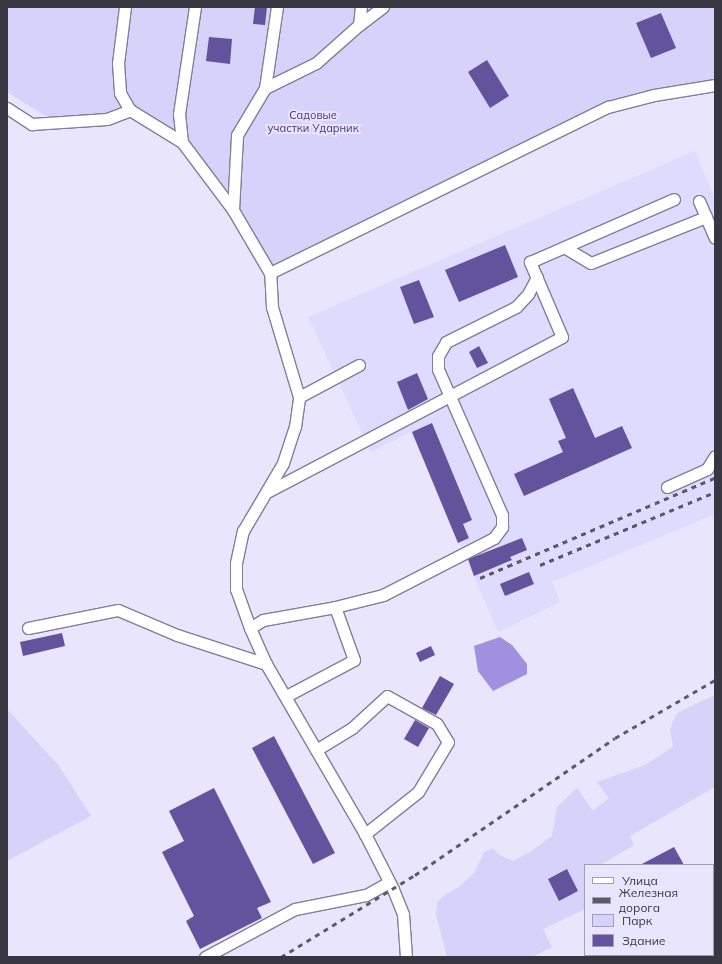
<!DOCTYPE html>
<html>
<head>
<meta charset="utf-8">
<style>
	body { margin:0 }
	#map { position:relative; width:722px; height:964px; overflow:hidden; background:#e8e5fc; font-family:Mulish,sans-serif }
	div>[style] { position:absolute }
	.built>* { inset:0; background:#dfdbfe }
	.green>* { inset:0; background:#d7d2fa }
	.water>* { inset:0; background:#9f91e0 }
	.building>* { inset:0; background:#62539c }
	.roads { filter:drop-shadow(1px 0 #817e97) drop-shadow(-1px 0 #817e97) drop-shadow(0 1px #817e97) drop-shadow(0 -1px #817e97) }
	.minor>* { height:11px; margin:-5.5px; padding:0 5.5px; transform-origin:5.5px; border-radius:5.5px; background:#fff }
	.rail>* { height:3px; margin-top:-1.5px; transform-origin:0; background:repeating-linear-gradient(90deg,#5b5967 0 5px,transparent 0 10px) }
	span { translate:-50% -50%; white-space:nowrap; text-align:center; line-height:1.15; -webkit-text-stroke:4px #e8e5fc; paint-order:stroke }
	.park-label { font-size:11px; color:#4a308c }
	.frame { position:absolute; inset:0; border:8px solid #373641; pointer-events:none }
	.legend { position:absolute; left:584px; top:864px; width:130px; height:92px; box-sizing:border-box; background:#e8e5fc; border:1px solid #a19fb1; margin:0; padding:5px 7px; list-style:none; font-size:12px; color:#373641 }
	.legend li { display:flex; align-items:center; gap:8px; height:20px }
	.legend b { width:20px; border:1px solid #a19fb1 }
</style>
</head>
<body>
<div id="map">
	<div class="built">
		<i style="clip-path:polygon(695px 151px,715px 199px,715px 514px,552px 582px,560px 602px,498px 632px,411px 432px,371px 452px,308px 317px)"></i>
	</div>
	<div class="green">
		<i style="clip-path:polygon(7px 7px,715px 7px,715px 85px,608px 107px,270px 273px,182px 142px,130px 110px,52px 120px,7px 92px)"></i>
		<i style="clip-path:polygon(715px 695px,715px 787px,630px 836px,634px 845px,600px 865px,585px 865px,585px 909px,543px 929px,552px 947px,532px 957px,447px 957px,436px 915px,437px 903px,443px 896px,459px 887px,474px 873px,484px 852px,493px 848px,499px 855px,513px 861px,530px 852px,552px 836px,557px 807px,577px 788px,593px 811px,609px 798px,597px 782px,645px 765px,673px 747px,670px 729px,677px 713px)"></i>
		<i style="clip-path:polygon(7px 709px,59px 766px,91px 816px,7px 861px)"></i>
	</div>
	<div class="water">
		<i style="clip-path:polygon(500px 637px,512px 645px,527px 664px,527px 674px,493px 691px,478px 671px,474px 646px)"></i>
	</div>
	<div class="building">
		<i style="clip-path:polygon(255px 7px,267px 7px,265px 25px,253px 24px)"></i>
		<i style="clip-path:polygon(661px 13px,676px 48px,651px 58px,636px 23px)"></i>
		<i style="clip-path:polygon(209px 37px,232px 39px,230px 64px,206px 61px)"></i>
		<i style="clip-path:polygon(487px 60px,509px 96px,490px 108px,468px 72px)"></i>
		<i style="clip-path:polygon(505px 245px,518px 277px,459px 302px,445px 270px)"></i>
		<i style="clip-path:polygon(419px 280px,434px 317px,414px 324px,400px 287px)"></i>
		<i style="clip-path:polygon(479px 346px,488px 363px,477px 368px,469px 352px)"></i>
		<i style="clip-path:polygon(417px 373px,428px 399px,408px 410px,397px 382px)"></i>
		<i style="clip-path:polygon(573px 388px,595px 438px,622px 426px,632px 448px,524px 496px,514px 474px,563px 452px,558px 441px,566px 438px,549px 399px)"></i>
		<i style="clip-path:polygon(432px 423px,472px 520px,463px 524px,469px 538px,458px 543px,412px 432px)"></i>
		<i style="clip-path:polygon(522px 538px,527px 550px,510px 557px,512px 560px,474px 576px,468px 559px)"></i>
		<i style="clip-path:polygon(529px 572px,534px 584px,505px 596px,500px 584px)"></i>
		<i style="clip-path:polygon(62px 633px,65px 646px,23px 656px,20px 642px)"></i>
		<i style="clip-path:polygon(431px 646px,435px 655px,420px 662px,416px 653px)"></i>
		<i style="clip-path:polygon(440px 676px,454px 684px,436px 715px,422px 708px)"></i>
		<i style="clip-path:polygon(415px 720px,429px 728px,418px 747px,404px 739px)"></i>
		<i style="clip-path:polygon(274px 736px,335px 853px,313px 864px,252px 748px)"></i>
		<i style="clip-path:polygon(214px 788px,271px 902px,257px 908px,262px 918px,200px 949px,186px 921px,194px 916px,162px 852px,184px 841px,169px 811px)"></i>
		<i style="clip-path:polygon(674px 847px,684px 865px,640px 865px)"></i>
		<i style="clip-path:polygon(567px 869px,578px 891px,559px 901px,548px 879px)"></i>
	</div>
	<div class="roads">
		<div class="minor">
			<i style="left:125px;top:7px;width:56px;rotate:97.1deg"></i>
			<i style="left:118px;top:63px;width:30px;rotate:86deg"></i>
			<i style="left:120px;top:93px;width:20px;rotate:60deg"></i>
			<i style="left:130px;top:110px;width:61px;rotate:31.6deg"></i>
			<i style="left:182px;top:142px;width:85px;rotate:53.1deg"></i>
			<i style="left:233px;top:210px;width:73px;rotate:59.6deg"></i>
			<i style="left:359px;top:25px;width:30px;rotate:-37deg"></i>
			<i style="left:265px;top:88px;width:57px;rotate:-26.1deg"></i>
			<i style="left:316px;top:63px;width:57px;rotate:-41.5deg"></i>
			<i style="left:359px;top:25px;width:18px;rotate:-84deg"></i>
			<i style="left:7px;top:108px;width:30px;rotate:33deg"></i>
			<i style="left:32px;top:124px;width:75px;rotate:-3.8deg"></i>
			<i style="left:107px;top:119px;width:25px;rotate:-21deg"></i>
			<i style="left:182px;top:142px;width:28px;rotate:-96deg"></i>
			<i style="left:179px;top:114px;width:108px;rotate:-81.5deg"></i>
			<i style="left:699px;top:201px;width:40px;rotate:66.6deg"></i>
			<i style="left:233px;top:210px;width:75px;rotate:-86.9deg"></i>
			<i style="left:237px;top:135px;width:55px;rotate:-59.2deg"></i>
			<i style="left:265px;top:88px;width:82px;rotate:-81.6deg"></i>
			<i style="left:564px;top:247px;width:31px;rotate:31deg"></i>
			<i style="left:591px;top:263px;width:124px;rotate:-21.8deg"></i>
			<i style="left:299px;top:397px;width:68px;rotate:-28.1deg"></i>
			<i style="left:667px;top:487px;width:44px;rotate:-24.2deg"></i>
			<i style="left:707px;top:469px;width:15px;rotate:-58deg"></i>
			<i style="left:267px;top:492px;width:333px;rotate:-27.7deg"></i>
			<i style="left:562px;top:337px;width:82px;rotate:-113.1deg"></i>
			<i style="left:530px;top:262px;width:157px;rotate:-23.6deg"></i>
			<i style="left:335px;top:607px;width:49px;rotate:-14deg"></i>
			<i style="left:383px;top:595px;width:125px;rotate:-27.2deg"></i>
			<i style="left:494px;top:538px;width:14px;rotate:-54deg"></i>
			<i style="left:502px;top:527px;width:12px;rotate:-90deg"></i>
			<i style="left:502px;top:515px;width:159px;rotate:-113.7deg"></i>
			<i style="left:438px;top:369px;width:13px;rotate:-90deg"></i>
			<i style="left:438px;top:356px;width:16px;rotate:-60deg"></i>
			<i style="left:446px;top:342px;width:78px;rotate:-26.6deg"></i>
			<i style="left:516px;top:307px;width:18px;rotate:-47deg"></i>
			<i style="left:528px;top:294px;width:19px;rotate:-62deg"></i>
			<i style="left:28px;top:628px;width:92px;rotate:-11.3deg"></i>
			<i style="left:118px;top:610px;width:64px;rotate:23deg"></i>
			<i style="left:177px;top:635px;width:94px;rotate:18deg"></i>
			<i style="left:250px;top:628px;width:15px;rotate:-32deg"></i>
			<i style="left:263px;top:620px;width:73px;rotate:-10.2deg"></i>
			<i style="left:335px;top:607px;width:56px;rotate:70.3deg"></i>
			<i style="left:354px;top:660px;width:77px;rotate:152.1deg"></i>
			<i style="left:316px;top:750px;width:42px;rotate:-31.4deg"></i>
			<i style="left:352px;top:728px;width:47px;rotate:-42.4deg"></i>
			<i style="left:387px;top:696px;width:57px;rotate:29.2deg"></i>
			<i style="left:437px;top:724px;width:21px;rotate:59deg"></i>
			<i style="left:448px;top:742px;width:58px;rotate:121deg"></i>
			<i style="left:418px;top:792px;width:68px;rotate:141.6deg"></i>
			<i style="left:656px;top:955px;width:2px;rotate:63deg"></i>
			<i style="left:205px;top:957px;width:102px;rotate:-28.1deg"></i>
			<i style="left:295px;top:909px;width:72px;rotate:-11.2deg"></i>
			<i style="left:366px;top:895px;width:26px;rotate:-29deg"></i>
			<i style="left:406px;top:957px;width:43px;rotate:-94deg"></i>
			<i style="left:403px;top:914px;width:27px;rotate:-112deg"></i>
			<i style="left:393px;top:889px;width:62px;rotate:-117deg"></i>
			<i style="left:365px;top:834px;width:197px;rotate:-120.2deg"></i>
			<i style="left:266px;top:664px;width:39px;rotate:-114deg"></i>
			<i style="left:250px;top:628px;width:41px;rotate:-109.7deg"></i>
			<i style="left:236px;top:589px;width:26px;rotate:-90deg"></i>
			<i style="left:236px;top:563px;width:33px;rotate:-78deg"></i>
			<i style="left:243px;top:531px;width:79px;rotate:-59.5deg"></i>
			<i style="left:283px;top:463px;width:38px;rotate:-72deg"></i>
			<i style="left:295px;top:427px;width:30px;rotate:-82deg"></i>
			<i style="left:299px;top:397px;width:94px;rotate:-106.7deg"></i>
			<i style="left:272px;top:307px;width:34px;rotate:-93deg"></i>
			<i style="left:270px;top:273px;width:377px;rotate:-26.2deg"></i>
			<i style="left:608px;top:107px;width:48px;rotate:-14.6deg"></i>
			<i style="left:654px;top:95px;width:62px;rotate:-9.3deg"></i>
		</div>
	</div>
	<div class="rail">
		<i style="left:540px;top:565px;width:190px;rotate:-22.6deg"></i>
		<i style="left:480px;top:578px;width:255px;rotate:-23.1deg"></i>
		<i style="left:281px;top:957px;width:157px;rotate:-31.5deg"></i>
		<i style="left:415px;top:875px;width:242px;rotate:-34.4deg"></i>
		<i style="left:615px;top:738px;width:116px;rotate:-30.1deg"></i>
	</div>
	<div class="park-label">
		<span style="left:313px;top:122px">Садовые<br>участки Ударник</span>
	</div>
	<div class="frame"></div>
	<ul class="legend">
	<li><b style="height:5px;background:#fff"></b>Улица</li>
	<li><b style="height:5px;background:#5b5967"></b>Железная дорога</li>
	<li><b style="height:11px;background:#d7d2fa"></b>Парк</li>
	<li><b style="height:11px;background:#62539c"></b>Здание</li>
	</ul>
</div>
</body>
</html>
